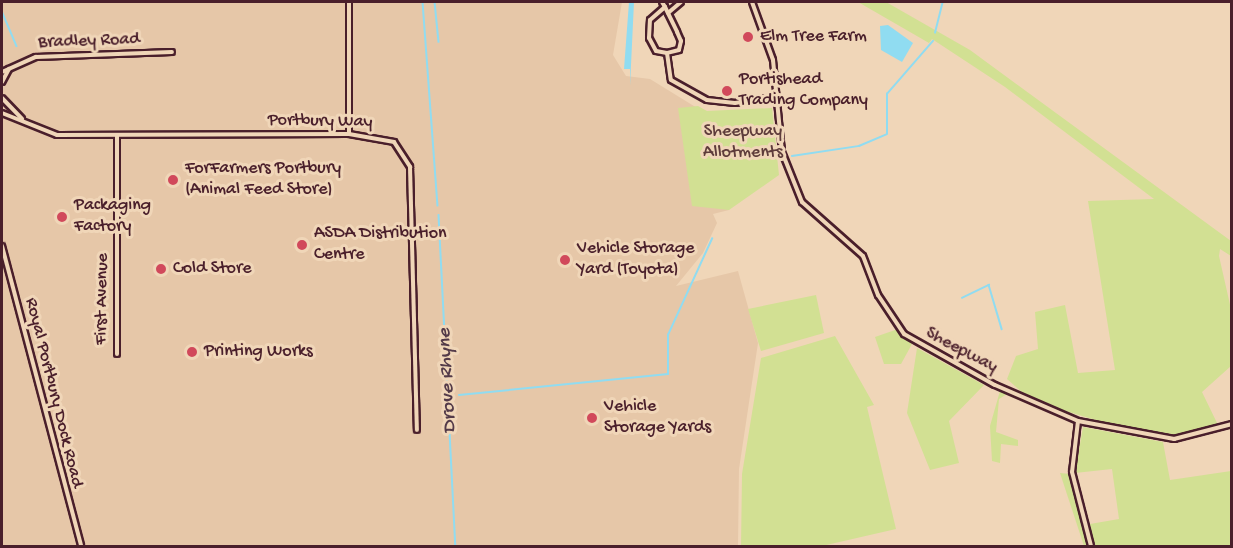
<!DOCTYPE html>
<html>
<head>
<meta charset="utf-8">
<style>
	body { margin:0 }
	#map { position:relative; width:1233px; height:548px; overflow:hidden; background:#f0d6b8; font-family:"Gochi Hand",sans-serif }
	div>[style] { position:absolute }
	.built>* { inset:0; background:#e6c7a8 }
	.green>* { inset:0; background:#d2e093 }
	.water>* { inset:0; background:#90dcf1 }
	.stream>* { height:1.5px; margin:-0.75px; padding:0 0.75px; transform-origin:0.75px; border-radius:0.75px; background:#90dcf1 }
	.roads { filter:drop-shadow(2px 0 #4a1f2b) drop-shadow(-2px 0 #4a1f2b) drop-shadow(0 2px #4a1f2b) drop-shadow(0 -2px #4a1f2b) }
	.street>* { height:4px; margin:-2px; padding:0 2px; transform-origin:2px; border-radius:2px; background:#f0d6b8 }
	.dots>* { width:16px; height:16px; translate:-50% -50%; box-sizing:border-box; border:3px solid #f0d6b8; border-radius:50% }
	span { translate:-50% -50%; white-space:nowrap; text-align:center; line-height:1.15; -webkit-text-stroke:6px #f0d6b8; paint-order:stroke }
	.poi-label { font-size:18px; color:#4a1f2b }
	.left { translate:0 -50%; text-align:left }
	.street-label { font-size:18px; color:#4a1f2b }
	.park-label { font-size:18px; color:#5e3c3b }
	.water-label { font-size:20px; color:#543b49; font-style:italic }
	.frame { position:absolute; inset:0; border:3px solid #4a1f2b; pointer-events:none }
</style>
</head>
<body>
<div id="map">
	<div class="built">
		<i style="clip-path:polygon(2px 2px,622px 2px,613px 55px,626px 76px,650px 79px,702px 111px,729px 210px,713px 214px,717px 223px,703px 253px,676px 286px,738px 271px,758px 343px,739px 469px,738px 546px,2px 546px)"></i>
	</div>
	<div class="green">
		<i style="clip-path:polygon(858px 2px,886px 2px,970px 50px,1231px 241px,1231px 256px,1220px 249px,1219px 256px,1231px 309px,1231px 366px,1202px 392px,1218px 425px,1181px 435px,1126px 429px,1032px 401px,1007px 379px,1016px 356px,1038px 349px,1035px 312px,1065px 305px,1078px 373px,1115px 370px,1088px 201px,1154px 199px,1005px 87px,932px 39px,929px 43px)"></i>
		<i style="clip-path:polygon(698px 106px,707px 111px,772px 108px,779px 175px,729px 210px,692px 206px,678px 108px)"></i>
		<i style="clip-path:polygon(816px 295px,824px 333px,761px 351px,748px 309px)"></i>
		<i style="clip-path:polygon(898px 329px,912px 344px,901px 364px,884px 364px,875px 337px)"></i>
		<i style="clip-path:polygon(835px 336px,874px 405px,867px 407px,896px 529px,822px 546px,741px 546px,742px 474px,761px 358px)"></i>
		<i style="clip-path:polygon(917px 348px,984px 385px,949px 421px,959px 463px,930px 470px,907px 413px)"></i>
		<i style="clip-path:polygon(1000px 391px,1007px 394px,999px 399px,996px 432px,1018px 440px,1018px 446px,1001px 444px,1000px 463px,992px 461px,990px 426px)"></i>
		<i style="clip-path:polygon(1083px 427px,1163px 442px,1170px 480px,1231px 471px,1231px 546px,1093px 546px,1090px 524px,1119px 519px,1112px 469px,1075px 473px)"></i>
		<i style="clip-path:polygon(1060px 473px,1070px 474px,1089px 546px,1084px 546px)"></i>
	</div>
	<div class="water">
		<i style="clip-path:polygon(629px 2px,634px 2px,630px 86px,630px 69px,624px 69px)"></i>
		<i style="clip-path:polygon(888px 25px,913px 43px,902px 62px,881px 50px,880px 26px)"></i>
	</div>
	<div class="stream">
		<i style="left:423px;top:2px;width:204px;rotate:85.8deg"></i>
		<i style="left:435px;top:2px;width:40px;rotate:84.3deg"></i>
		<i style="left:2px;top:11px;width:38px;rotate:67deg"></i>
		<i style="left:935px;top:33px;width:32px;rotate:-76deg"></i>
		<i style="left:792px;top:156px;width:68px;rotate:-8.5deg"></i>
		<i style="left:859px;top:146px;width:30px;rotate:-23deg"></i>
		<i style="left:887px;top:134px;width:40px;rotate:-90deg"></i>
		<i style="left:887px;top:94px;width:70px;rotate:-49deg"></i>
		<i style="left:439px;top:215px;width:331px;rotate:87.1deg"></i>
		<i style="left:1232px;top:218px;width:8px;rotate:90deg"></i>
		<i style="left:962px;top:298px;width:30px;rotate:-26deg"></i>
		<i style="left:989px;top:285px;width:46px;rotate:73.5deg"></i>
		<i style="left:459px;top:395px;width:210px;rotate:-5.7deg"></i>
		<i style="left:668px;top:374px;width:39px;rotate:-90deg"></i>
		<i style="left:668px;top:335px;width:106px;rotate:-65.4deg"></i>
	</div>
	<div class="roads">
		<div class="street">
			<i style="left:349px;top:2px;width:132px;rotate:90deg"></i>
			<i style="left:662px;top:2px;width:6px;rotate:59deg"></i>
			<i style="left:665px;top:7px;width:28px;rotate:64deg"></i>
			<i style="left:677px;top:32px;width:10px;rotate:66deg"></i>
			<i style="left:681px;top:41px;width:9px;rotate:103deg"></i>
			<i style="left:679px;top:50px;width:12px;rotate:166deg"></i>
			<i style="left:667px;top:53px;width:11px;rotate:-170deg"></i>
			<i style="left:656px;top:51px;width:15px;rotate:-118deg"></i>
			<i style="left:649px;top:38px;width:18px;rotate:-87deg"></i>
			<i style="left:650px;top:20px;width:20px;rotate:-41deg"></i>
			<i style="left:752px;top:2px;width:62px;rotate:70.1deg"></i>
			<i style="left:773px;top:60px;width:92px;rotate:84.4deg"></i>
			<i style="left:782px;top:152px;width:54px;rotate:68.2deg"></i>
			<i style="left:802px;top:202px;width:81px;rotate:41.5deg"></i>
			<i style="left:863px;top:256px;width:42px;rotate:69deg"></i>
			<i style="left:878px;top:295px;width:47px;rotate:56.3deg"></i>
			<i style="left:904px;top:334px;width:104px;rotate:29.3deg"></i>
			<i style="left:995px;top:385px;width:90px;rotate:23.4deg"></i>
			<i style="left:1078px;top:421px;width:98px;rotate:10.6deg"></i>
			<i style="left:1174px;top:439px;width:60px;rotate:-14.5deg"></i>
			<i style="left:668px;top:13px;width:17px;rotate:-40deg"></i>
			<i style="left:667px;top:53px;width:27px;rotate:82deg"></i>
			<i style="left:671px;top:80px;width:41px;rotate:29.1deg"></i>
			<i style="left:707px;top:100px;width:28px;rotate:6deg"></i>
			<i style="left:735px;top:103px;width:40px;rotate:-8.5deg"></i>
			<i style="left:2px;top:72px;width:37px;rotate:-24deg"></i>
			<i style="left:36px;top:57px;width:136px;rotate:-2.1deg"></i>
			<i style="left:2px;top:82px;width:15px;rotate:-62deg"></i>
			<i style="left:2px;top:98px;width:29px;rotate:46deg"></i>
			<i style="left:2px;top:113px;width:59px;rotate:21.8deg"></i>
			<i style="left:57px;top:135px;width:292px;rotate:-0.2deg"></i>
			<i style="left:349px;top:134px;width:46px;rotate:10.1deg"></i>
			<i style="left:394px;top:142px;width:30px;rotate:57deg"></i>
			<i style="left:410px;top:167px;width:263px;rotate:88.5deg"></i>
			<i style="left:2px;top:246px;width:310px;rotate:75.2deg"></i>
			<i style="left:117px;top:354px;width:218px;rotate:-90deg"></i>
			<i style="left:1078px;top:421px;width:51px;rotate:96.7deg"></i>
			<i style="left:1072px;top:472px;width:76px;rotate:75.6deg"></i>
		</div>
	</div>
	<div class="dots">
		<i style="left:748px;top:37px;background:#d1495b"></i>
		<i style="left:727px;top:91px;background:#d1495b"></i>
		<i style="left:173px;top:180px;background:#d1495b"></i>
		<i style="left:62px;top:217px;background:#d1495b"></i>
		<i style="left:302px;top:245px;background:#d1495b"></i>
		<i style="left:565px;top:260px;background:#d1495b"></i>
		<i style="left:161px;top:269px;background:#d1495b"></i>
		<i style="left:192px;top:352px;background:#d1495b"></i>
		<i style="left:592px;top:418px;background:#d1495b"></i>
	</div>
	<div class="poi-label">
		<span class="left" style="left:760px;top:37px">Elm Tree Farm</span>
		<span class="left" style="left:739px;top:91px">Portishead<br>Trading Company</span>
		<span class="left" style="left:185px;top:180px">ForFarmers Portbury<br>(Animal Feed Store)</span>
		<span class="left" style="left:74px;top:217px">Packaging<br>Factory</span>
		<span class="left" style="left:314px;top:245px">ASDA Distribution<br>Centre</span>
		<span class="left" style="left:577px;top:260px">Vehicle Storage<br>Yard (Toyota)</span>
		<span class="left" style="left:173px;top:269px">Cold Store</span>
		<span class="left" style="left:204px;top:352px">Printing Works</span>
		<span class="left" style="left:604px;top:418px">Vehicle<br>Storage Yards</span>
	</div>
	<div class="street-label">
		<span style="left:89px;top:42px;rotate:-2deg">Bradley Road</span>
		<span style="left:320px;top:122px;rotate:1deg">Portbury Way</span>
		<span style="left:103px;top:299px;rotate:-89deg">First Avenue</span>
		<span style="left:961px;top:351px;rotate:28deg">Sheepway</span>
		<span style="left:53px;top:393px;rotate:76deg">Royal Portbury Dock Road</span>
	</div>
	<div class="park-label">
		<span style="left:743px;top:143px">Sheepway<br>Allotments</span>
	</div>
	<div class="water-label">
		<span style="left:448px;top:381px;rotate:-93deg">Drove Rhyne</span>
	</div>
	<div class="frame"></div>
</div>
</body>
</html>
